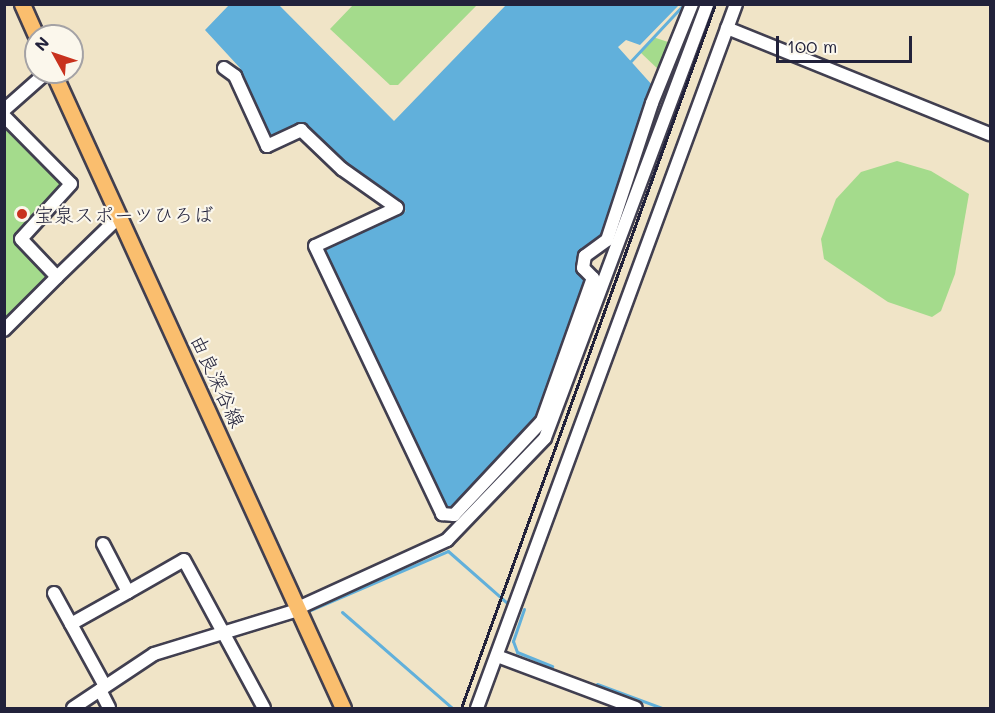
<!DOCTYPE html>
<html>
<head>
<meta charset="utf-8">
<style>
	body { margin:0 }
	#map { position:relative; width:995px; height:713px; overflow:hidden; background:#f0e4c7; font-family:Mali,"Klee One",sans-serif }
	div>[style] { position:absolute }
	.green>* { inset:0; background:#a4db8c }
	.water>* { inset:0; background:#61b0db }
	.stream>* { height:3px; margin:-1.5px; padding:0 1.5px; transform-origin:1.5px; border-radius:1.5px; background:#61b0db }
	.roads { filter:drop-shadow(2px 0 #413f50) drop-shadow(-2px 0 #413f50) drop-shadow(0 2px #413f50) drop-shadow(0 -2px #413f50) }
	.minor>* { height:12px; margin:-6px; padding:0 6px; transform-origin:6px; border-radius:6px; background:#fff }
	.major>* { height:15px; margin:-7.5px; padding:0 7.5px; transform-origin:7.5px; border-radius:7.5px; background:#fabe6e }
	.rail>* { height:3px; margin:-1.5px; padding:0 1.5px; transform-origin:1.5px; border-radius:1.5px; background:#22223b }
	.dots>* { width:16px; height:16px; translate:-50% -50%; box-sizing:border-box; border:3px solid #fbf7ec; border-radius:50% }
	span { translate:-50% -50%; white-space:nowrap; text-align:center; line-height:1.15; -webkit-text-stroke:4.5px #fbf7ec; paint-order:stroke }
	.poi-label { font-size:20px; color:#22223b }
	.left { translate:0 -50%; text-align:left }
	.street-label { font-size:20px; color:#22223b }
	.frame { position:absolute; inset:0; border:6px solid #22223b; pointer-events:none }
	.north { position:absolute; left:24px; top:24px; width:60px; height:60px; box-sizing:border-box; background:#fbf7ec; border:2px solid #a4a2a5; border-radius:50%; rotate:310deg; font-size:16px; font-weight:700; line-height:24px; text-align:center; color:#22223b }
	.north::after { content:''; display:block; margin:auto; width:21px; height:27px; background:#c8321e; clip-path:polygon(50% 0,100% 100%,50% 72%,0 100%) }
	.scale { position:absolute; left:776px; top:36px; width:136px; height:27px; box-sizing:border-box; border:3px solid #22223b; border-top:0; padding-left:8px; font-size:18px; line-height:21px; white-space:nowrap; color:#22223b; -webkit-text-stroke:4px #fbf7ec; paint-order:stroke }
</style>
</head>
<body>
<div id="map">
	<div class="green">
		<i style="clip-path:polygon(353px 5px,353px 4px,477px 5px,398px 85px,390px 85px,330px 29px)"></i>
		<i style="clip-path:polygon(653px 37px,674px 44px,661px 72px,640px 52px)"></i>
		<i style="clip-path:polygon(5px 122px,65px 184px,13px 240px,48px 279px,5px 323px)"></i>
		<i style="clip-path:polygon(897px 161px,931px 171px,969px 194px,955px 274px,941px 311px,932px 317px,888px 302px,824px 259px,821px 239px,836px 199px,861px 172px)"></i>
	</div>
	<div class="water">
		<i style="clip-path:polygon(229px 5px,279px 5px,394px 121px,506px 5px,679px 5px,640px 45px,626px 40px,618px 47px,653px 86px,604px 239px,581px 272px,586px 292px,539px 421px,454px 513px,444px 512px,323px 250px,406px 211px,346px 170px,306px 126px,270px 139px,240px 68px,205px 30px)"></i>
	</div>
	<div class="stream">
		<i style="left:33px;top:42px;width:8px;rotate:67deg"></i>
		<i style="left:630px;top:62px;width:79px;rotate:-47deg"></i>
		<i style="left:448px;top:551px;width:79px;rotate:41.4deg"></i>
		<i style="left:524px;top:609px;width:34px;rotate:109deg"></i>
		<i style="left:513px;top:641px;width:12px;rotate:70deg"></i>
		<i style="left:517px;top:652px;width:38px;rotate:22deg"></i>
		<i style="left:308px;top:611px;width:152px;rotate:-23.2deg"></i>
		<i style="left:342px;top:612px;width:146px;rotate:41.1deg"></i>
		<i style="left:597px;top:684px;width:69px;rotate:20.3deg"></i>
	</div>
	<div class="roads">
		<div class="minor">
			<i style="left:727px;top:28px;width:284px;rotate:22deg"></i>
			<i style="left:224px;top:68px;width:14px;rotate:36deg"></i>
			<i style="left:235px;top:76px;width:77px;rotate:65.4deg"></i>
			<i style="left:267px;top:146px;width:38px;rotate:-25deg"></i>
			<i style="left:301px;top:130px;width:57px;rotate:43.6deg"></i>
			<i style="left:342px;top:169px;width:67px;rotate:35.3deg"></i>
			<i style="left:397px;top:208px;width:90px;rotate:155.1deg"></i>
			<i style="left:315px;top:246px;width:297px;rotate:64.6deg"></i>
			<i style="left:442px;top:514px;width:12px;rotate:5deg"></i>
			<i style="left:454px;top:515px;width:129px;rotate:-46.9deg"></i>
			<i style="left:542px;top:421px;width:152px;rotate:-70.4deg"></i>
			<i style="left:593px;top:278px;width:14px;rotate:-135deg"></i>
			<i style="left:583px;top:268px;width:12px;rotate:-81deg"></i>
			<i style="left:585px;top:256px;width:27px;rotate:-36deg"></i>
			<i style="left:607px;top:240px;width:144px;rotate:-71.8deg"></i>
			<i style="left:652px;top:103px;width:107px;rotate:-68deg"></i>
			<i style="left:4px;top:110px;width:57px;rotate:-41.5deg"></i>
			<i style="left:4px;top:116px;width:95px;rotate:45.4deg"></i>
			<i style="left:71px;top:184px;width:74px;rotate:132.3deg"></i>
			<i style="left:21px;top:239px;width:52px;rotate:46.5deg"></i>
			<i style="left:57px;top:277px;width:75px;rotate:135deg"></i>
			<i style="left:57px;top:277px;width:86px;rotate:-44.1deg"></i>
			<i style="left:128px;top:592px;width:64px;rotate:-29.7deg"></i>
			<i style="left:184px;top:560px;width:168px;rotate:61.6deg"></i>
			<i style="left:54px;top:593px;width:106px;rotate:61.3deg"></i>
			<i style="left:298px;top:608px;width:164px;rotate:-24.5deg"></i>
			<i style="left:447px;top:540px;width:141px;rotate:-46.1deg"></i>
			<i style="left:545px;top:438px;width:463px;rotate:-69.5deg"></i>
			<i style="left:71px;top:624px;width:65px;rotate:-29.3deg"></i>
			<i style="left:128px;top:592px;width:54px;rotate:-117.5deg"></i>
			<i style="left:497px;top:656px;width:148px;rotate:20.5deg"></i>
			<i style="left:100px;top:690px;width:20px;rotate:63deg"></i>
			<i style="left:73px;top:708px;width:97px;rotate:-33.7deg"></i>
			<i style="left:154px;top:654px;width:151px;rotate:-17deg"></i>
			<i style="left:477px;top:708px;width:750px;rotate:-69.8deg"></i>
		</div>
		<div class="major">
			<i style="left:22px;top:4px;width:35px;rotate:66deg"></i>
			<i style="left:53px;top:72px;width:699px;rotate:65.49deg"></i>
		</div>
	</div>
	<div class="rail">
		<i style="left:461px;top:708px;width:748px;rotate:-70.16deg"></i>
	</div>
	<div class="dots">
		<i style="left:22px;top:214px;background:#c8321e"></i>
	</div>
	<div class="poi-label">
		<span class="left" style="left:34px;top:214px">宝泉スポーツひろば</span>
	</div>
	<div class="street-label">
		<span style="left:218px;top:381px;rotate:65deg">由良深谷線</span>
	</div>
	<div class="frame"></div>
	<div class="north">N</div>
	<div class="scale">100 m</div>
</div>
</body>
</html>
